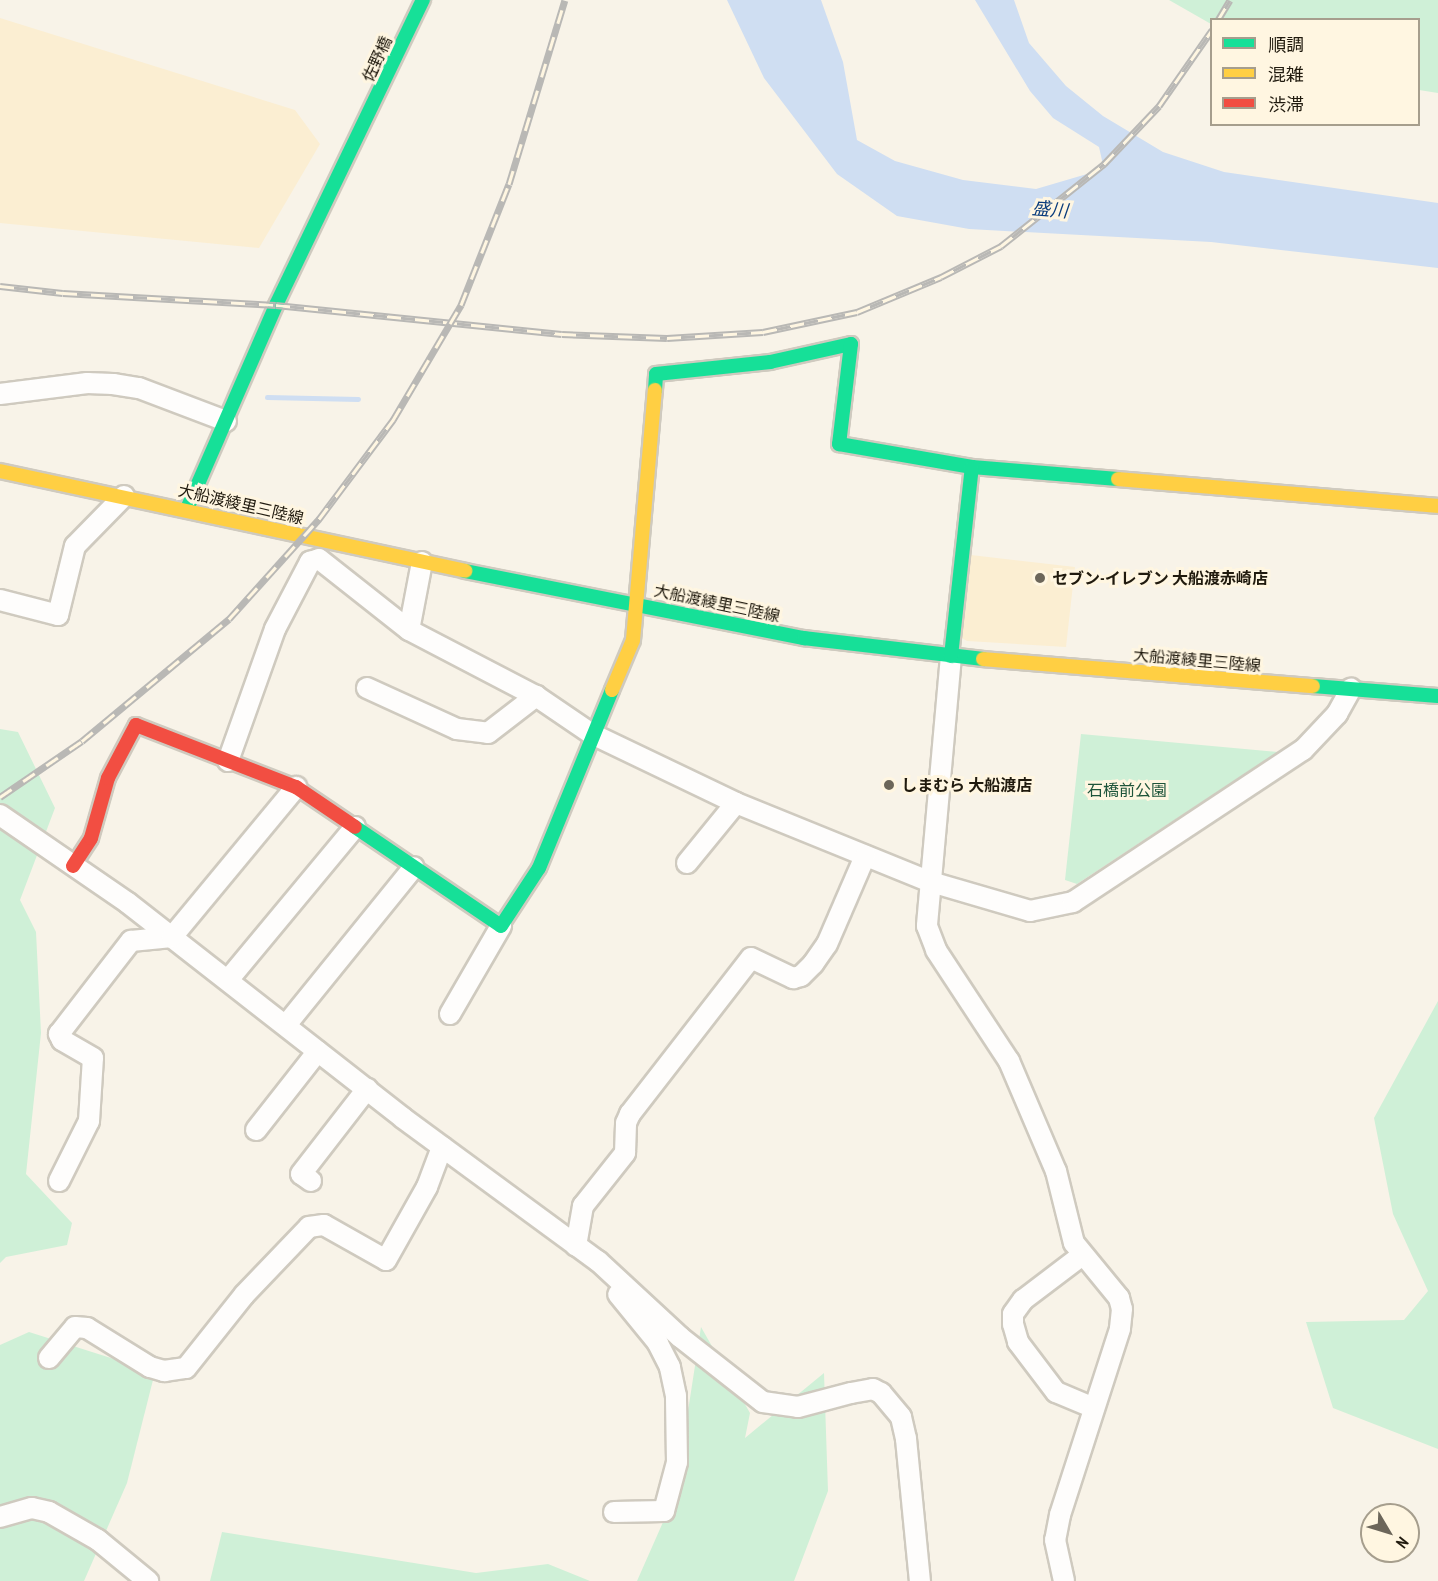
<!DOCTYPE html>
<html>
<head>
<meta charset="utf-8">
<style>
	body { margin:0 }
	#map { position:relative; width:1438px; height:1581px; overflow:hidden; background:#f8f3e8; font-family:"PT Sans Narrow","Noto Sans JP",sans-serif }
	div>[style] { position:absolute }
	.built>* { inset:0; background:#fbeed2 }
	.green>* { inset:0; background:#cff0d7 }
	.water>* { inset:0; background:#cfdef2 }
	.stream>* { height:5px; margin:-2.5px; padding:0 2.5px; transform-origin:2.5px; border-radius:2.5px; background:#cfdef2 }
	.roads { filter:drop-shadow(2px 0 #cfcabf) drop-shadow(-2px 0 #cfcabf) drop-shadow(0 2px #cfcabf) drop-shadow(0 -2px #cfcabf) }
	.street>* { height:20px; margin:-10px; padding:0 10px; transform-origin:10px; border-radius:10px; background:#fefdfc }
	.fast>* { height:14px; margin:-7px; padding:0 7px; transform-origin:7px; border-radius:7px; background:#16e098 }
	.slow>* { height:14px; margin:-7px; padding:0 7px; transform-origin:7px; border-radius:7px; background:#ffcf43 }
	.jam>* { height:14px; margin:-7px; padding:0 7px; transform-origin:7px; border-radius:7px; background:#f24e42 }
	.rail>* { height:7px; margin-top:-3.5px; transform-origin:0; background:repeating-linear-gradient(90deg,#fff6e1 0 14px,#b9b8b5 0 28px); box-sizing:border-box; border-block:2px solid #b9b8b5 }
	.dots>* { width:16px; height:16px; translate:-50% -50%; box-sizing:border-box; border:3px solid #fff6e1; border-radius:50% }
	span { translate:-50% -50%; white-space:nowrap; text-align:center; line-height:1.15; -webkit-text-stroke:6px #fff6e1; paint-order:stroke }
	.street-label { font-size:16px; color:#201a0e }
	.poi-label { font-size:16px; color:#201a0e; font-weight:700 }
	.left { translate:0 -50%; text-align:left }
	.park-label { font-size:16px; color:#1e543a }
	.water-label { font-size:18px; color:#0a3c7c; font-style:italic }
	.legend { position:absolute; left:1210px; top:18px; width:210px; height:108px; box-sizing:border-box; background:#fff6e1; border:2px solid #a69e8d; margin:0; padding:8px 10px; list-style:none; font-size:18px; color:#201a0e }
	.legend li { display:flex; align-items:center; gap:12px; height:30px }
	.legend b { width:30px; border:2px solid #a69e8d }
	.north { position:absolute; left:1360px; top:1503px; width:60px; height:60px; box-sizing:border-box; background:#fff6e1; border:2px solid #a69e8d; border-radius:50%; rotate:128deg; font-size:16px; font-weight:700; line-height:24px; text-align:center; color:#201a0e }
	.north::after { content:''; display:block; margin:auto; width:21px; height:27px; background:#6c665a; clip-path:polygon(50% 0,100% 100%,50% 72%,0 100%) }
</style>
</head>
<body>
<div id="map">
	<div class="built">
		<i style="clip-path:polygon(0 18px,295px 110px,320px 144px,259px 248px,0 223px)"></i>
		<i style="clip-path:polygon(971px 555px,1075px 567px,1066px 647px,967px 641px,960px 637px)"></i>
	</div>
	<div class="green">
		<i style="clip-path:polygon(1169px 0,1438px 0,1438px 93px,1419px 90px,1418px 20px,1212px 20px,1211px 24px)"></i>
		<i style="clip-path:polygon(0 729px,18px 732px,55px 808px,20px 900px,36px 932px,41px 1033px,26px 1174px,72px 1223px,67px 1245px,6px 1257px,0 1263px)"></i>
		<i style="clip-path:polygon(1081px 734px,1278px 752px,1077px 884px,1065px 880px)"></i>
		<i style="clip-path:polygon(1438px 1001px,1438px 1449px,1333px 1408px,1306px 1322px,1404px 1320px,1428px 1291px,1393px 1214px,1374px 1118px)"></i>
		<i style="clip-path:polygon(701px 1327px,750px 1413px,745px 1438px,824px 1373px,828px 1491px,794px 1581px,637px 1581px,675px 1495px)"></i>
		<i style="clip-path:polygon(29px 1332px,155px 1372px,127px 1483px,84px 1581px,0 1581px,0 1345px)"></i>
		<i style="clip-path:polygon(222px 1532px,476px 1573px,548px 1564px,590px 1581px,210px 1581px)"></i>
	</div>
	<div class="water">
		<i style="clip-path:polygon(727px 0,821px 0,843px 62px,857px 140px,895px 161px,963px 180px,1036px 189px,1104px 169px,1099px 147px,1053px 118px,1030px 91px,975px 0,1014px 0,1029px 43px,1066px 86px,1103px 116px,1163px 152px,1224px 172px,1438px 203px,1438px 268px,1211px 242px,969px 229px,897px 216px,837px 174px,764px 78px)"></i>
	</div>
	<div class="stream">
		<i style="left:267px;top:397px;width:91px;rotate:1.3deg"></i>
	</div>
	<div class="roads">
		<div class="street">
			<i style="left:0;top:394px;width:88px;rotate:-7.2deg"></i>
			<i style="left:87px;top:383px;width:26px;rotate:2deg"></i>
			<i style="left:113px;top:384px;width:26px;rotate:9deg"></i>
			<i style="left:139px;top:388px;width:93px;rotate:20.8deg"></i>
			<i style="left:422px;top:562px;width:69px;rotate:100.8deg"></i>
			<i style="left:409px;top:630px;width:143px;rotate:27.5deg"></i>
			<i style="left:536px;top:696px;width:68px;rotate:34.2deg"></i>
			<i style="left:592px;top:734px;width:160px;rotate:25.6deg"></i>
			<i style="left:736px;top:803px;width:210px;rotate:22.1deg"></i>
			<i style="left:931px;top:882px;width:103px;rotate:16.3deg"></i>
			<i style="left:1030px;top:911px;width:44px;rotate:-11.8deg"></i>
			<i style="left:1073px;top:902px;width:276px;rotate:-33.5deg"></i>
			<i style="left:1303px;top:750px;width:50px;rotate:-46.6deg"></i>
			<i style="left:1337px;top:714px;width:29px;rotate:-61deg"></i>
			<i style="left:0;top:600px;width:60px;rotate:14.5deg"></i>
			<i style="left:58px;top:615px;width:71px;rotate:-76.2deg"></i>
			<i style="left:75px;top:546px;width:70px;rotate:-45.6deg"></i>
			<i style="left:951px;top:656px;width:271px;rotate:95.1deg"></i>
			<i style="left:927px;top:926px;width:26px;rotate:69deg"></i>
			<i style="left:936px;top:950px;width:133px;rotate:56.7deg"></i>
			<i style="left:1009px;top:1061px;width:120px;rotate:66.9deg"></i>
			<i style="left:1056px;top:1171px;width:74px;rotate:76deg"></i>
			<i style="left:1074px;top:1243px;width:71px;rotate:50.7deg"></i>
			<i style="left:1119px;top:1298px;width:11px;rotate:75deg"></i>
			<i style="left:1122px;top:1309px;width:20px;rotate:96deg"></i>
			<i style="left:1120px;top:1329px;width:195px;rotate:107.9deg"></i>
			<i style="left:1060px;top:1515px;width:25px;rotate:101deg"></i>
			<i style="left:1055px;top:1540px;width:42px;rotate:77.6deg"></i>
			<i style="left:367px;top:688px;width:99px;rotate:24.5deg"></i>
			<i style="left:457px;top:729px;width:31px;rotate:7deg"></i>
			<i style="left:488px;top:733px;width:61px;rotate:-37.6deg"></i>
			<i style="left:228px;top:761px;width:140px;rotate:-70.4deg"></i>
			<i style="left:275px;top:629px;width:76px;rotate:-62.4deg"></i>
			<i style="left:310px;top:562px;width:9px;rotate:-18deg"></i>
			<i style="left:319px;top:559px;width:115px;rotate:38.3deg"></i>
			<i style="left:0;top:815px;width:155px;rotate:34.5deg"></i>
			<i style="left:128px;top:903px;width:349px;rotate:38deg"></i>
			<i style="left:403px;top:1118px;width:242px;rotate:36.3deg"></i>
			<i style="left:598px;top:1261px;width:112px;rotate:42.8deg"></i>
			<i style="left:680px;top:1337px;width:105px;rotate:38.1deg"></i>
			<i style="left:763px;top:1402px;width:35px;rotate:8deg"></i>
			<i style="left:798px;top:1407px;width:55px;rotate:-14.8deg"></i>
			<i style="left:851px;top:1393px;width:22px;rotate:-10deg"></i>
			<i style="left:873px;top:1389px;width:9px;rotate:27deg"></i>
			<i style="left:881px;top:1393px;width:31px;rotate:50deg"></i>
			<i style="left:901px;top:1417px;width:23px;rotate:77deg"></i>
			<i style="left:906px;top:1439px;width:143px;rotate:84.4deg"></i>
			<i style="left:687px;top:863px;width:77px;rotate:-50.8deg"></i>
			<i style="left:228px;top:980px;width:199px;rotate:-50.3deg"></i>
			<i style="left:450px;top:1014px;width:102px;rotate:-59.9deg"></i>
			<i style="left:286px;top:1025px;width:203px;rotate:-51deg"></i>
			<i style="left:256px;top:1130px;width:100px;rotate:-51.9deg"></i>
			<i style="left:59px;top:1181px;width:67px;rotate:-63.4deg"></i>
			<i style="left:89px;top:1121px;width:63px;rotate:-86.4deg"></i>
			<i style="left:93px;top:1058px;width:36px;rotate:-150deg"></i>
			<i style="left:62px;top:1040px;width:7px;rotate:-117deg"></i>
			<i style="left:59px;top:1034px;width:118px;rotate:-52.3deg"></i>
			<i style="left:131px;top:941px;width:41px;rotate:-5.6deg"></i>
			<i style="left:172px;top:937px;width:195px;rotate:-50.4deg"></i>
			<i style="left:311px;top:1181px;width:12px;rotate:-145deg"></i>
			<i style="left:301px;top:1174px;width:108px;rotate:-52.2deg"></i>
			<i style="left:576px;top:1246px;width:41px;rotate:-80.1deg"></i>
			<i style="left:583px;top:1206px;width:68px;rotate:-51.6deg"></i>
			<i style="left:625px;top:1153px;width:30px;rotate:-88deg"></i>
			<i style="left:626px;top:1123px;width:10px;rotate:-66deg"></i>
			<i style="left:630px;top:1114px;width:197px;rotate:-52.2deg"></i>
			<i style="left:751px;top:958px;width:47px;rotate:25.5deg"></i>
			<i style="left:793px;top:978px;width:8px;rotate:-14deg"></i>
			<i style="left:801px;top:976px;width:17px;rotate:-45deg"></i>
			<i style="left:813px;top:964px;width:24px;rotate:-55deg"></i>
			<i style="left:827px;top:944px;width:96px;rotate:-66.6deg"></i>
			<i style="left:1081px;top:1256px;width:73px;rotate:142.8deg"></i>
			<i style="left:1023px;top:1300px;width:17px;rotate:126deg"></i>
			<i style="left:1013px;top:1314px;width:10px;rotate:90deg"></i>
			<i style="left:1013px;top:1324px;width:19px;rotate:74deg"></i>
			<i style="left:1018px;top:1342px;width:63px;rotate:52.8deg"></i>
			<i style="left:1056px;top:1392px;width:41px;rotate:22.8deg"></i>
			<i style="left:49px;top:1358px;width:40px;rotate:-50deg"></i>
			<i style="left:75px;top:1327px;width:12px;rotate:5deg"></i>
			<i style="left:87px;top:1328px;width:74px;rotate:31.8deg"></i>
			<i style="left:150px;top:1367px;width:15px;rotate:16deg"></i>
			<i style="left:164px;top:1371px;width:22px;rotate:-8deg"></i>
			<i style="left:186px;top:1368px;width:93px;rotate:-51.5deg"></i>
			<i style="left:244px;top:1295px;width:94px;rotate:-46.3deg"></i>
			<i style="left:309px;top:1227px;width:15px;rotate:-8deg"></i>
			<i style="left:324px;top:1225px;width:71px;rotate:29.4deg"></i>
			<i style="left:386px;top:1260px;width:84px;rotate:-60.7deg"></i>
			<i style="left:427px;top:1187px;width:43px;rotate:-69.4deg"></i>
			<i style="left:614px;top:1512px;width:50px;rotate:-1.1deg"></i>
			<i style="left:664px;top:1511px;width:51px;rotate:-75.1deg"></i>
			<i style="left:677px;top:1462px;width:66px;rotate:-90.9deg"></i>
			<i style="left:676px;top:1396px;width:30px;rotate:-102deg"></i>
			<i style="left:670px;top:1367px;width:27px;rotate:-117deg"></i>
			<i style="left:658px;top:1343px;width:63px;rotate:-129.2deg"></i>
			<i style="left:0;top:1517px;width:33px;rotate:-16deg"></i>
			<i style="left:32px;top:1508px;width:17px;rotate:13deg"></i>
			<i style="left:49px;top:1512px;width:56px;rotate:29.7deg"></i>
			<i style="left:98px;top:1540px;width:65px;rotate:39.4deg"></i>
		</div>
		<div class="fast">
			<i style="left:655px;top:390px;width:16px;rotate:-86deg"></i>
			<i style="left:656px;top:374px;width:115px;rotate:-6deg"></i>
			<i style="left:770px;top:362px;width:83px;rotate:-12.5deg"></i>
			<i style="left:851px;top:344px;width:101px;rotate:96.8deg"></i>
			<i style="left:839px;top:444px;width:135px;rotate:9.8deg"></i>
			<i style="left:972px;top:467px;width:146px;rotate:4.7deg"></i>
			<i style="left:187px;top:509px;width:223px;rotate:-66.4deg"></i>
			<i style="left:276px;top:305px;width:339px;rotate:-64.3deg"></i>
			<i style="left:465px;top:571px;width:346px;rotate:11.2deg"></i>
			<i style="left:804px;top:638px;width:180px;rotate:6.7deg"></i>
			<i style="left:951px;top:656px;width:190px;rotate:-83.7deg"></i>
			<i style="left:1313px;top:686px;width:125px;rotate:4.6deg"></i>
			<i style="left:355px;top:827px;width:176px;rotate:34.1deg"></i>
			<i style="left:501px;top:926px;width:69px;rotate:-56.8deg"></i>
			<i style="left:539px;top:868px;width:192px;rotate:-67.7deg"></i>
		</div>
		<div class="slow">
			<i style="left:0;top:471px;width:476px;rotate:12.1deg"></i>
			<i style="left:1118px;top:479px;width:321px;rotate:4.8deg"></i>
			<i style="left:983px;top:659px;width:331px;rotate:4.7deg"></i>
			<i style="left:612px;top:690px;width:54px;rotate:-67.2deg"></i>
			<i style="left:633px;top:640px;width:251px;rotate:-85deg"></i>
		</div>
		<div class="jam">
			<i style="left:73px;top:866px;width:33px;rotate:-57deg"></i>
			<i style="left:91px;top:838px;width:62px;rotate:-74.2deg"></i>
			<i style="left:108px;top:778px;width:60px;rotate:-62.2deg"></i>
			<i style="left:136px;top:725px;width:172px;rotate:21.2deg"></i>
			<i style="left:296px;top:787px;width:71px;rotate:34.1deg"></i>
		</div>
	</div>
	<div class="rail">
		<i style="left:1218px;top:20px;width:23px;rotate:-59deg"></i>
		<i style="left:0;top:286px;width:63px;rotate:6.3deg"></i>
		<i style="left:63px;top:293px;width:213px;rotate:3.2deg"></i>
		<i style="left:276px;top:305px;width:287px;rotate:5.8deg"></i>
		<i style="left:562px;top:334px;width:105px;rotate:2.2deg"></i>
		<i style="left:667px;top:338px;width:96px;rotate:-3.6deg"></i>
		<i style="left:763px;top:332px;width:96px;rotate:-12deg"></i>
		<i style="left:857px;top:312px;width:91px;rotate:-22.6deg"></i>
		<i style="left:941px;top:277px;width:68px;rotate:-27.3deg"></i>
		<i style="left:1001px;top:246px;width:132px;rotate:-38.5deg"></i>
		<i style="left:1104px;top:164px;width:80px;rotate:-46.5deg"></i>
		<i style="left:1159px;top:106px;width:93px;rotate:-55.1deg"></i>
		<i style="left:0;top:797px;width:99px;rotate:-34.3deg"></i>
		<i style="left:82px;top:741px;width:191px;rotate:-39.7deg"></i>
		<i style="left:229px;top:619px;width:135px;rotate:-48deg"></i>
		<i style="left:319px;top:519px;width:124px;rotate:-53.2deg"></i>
		<i style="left:393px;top:420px;width:134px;rotate:-59.4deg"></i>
		<i style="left:461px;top:305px;width:130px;rotate:-68.4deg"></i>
		<i style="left:509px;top:184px;width:192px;rotate:-73.1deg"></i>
	</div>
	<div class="dots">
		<i style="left:1040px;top:578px;background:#6c665a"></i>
		<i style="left:889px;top:785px;background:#6c665a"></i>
	</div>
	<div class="street-label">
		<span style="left:377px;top:59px;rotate:-65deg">佐野橋</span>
		<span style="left:241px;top:504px;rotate:13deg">大船渡綾里三陸線</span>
		<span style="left:717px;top:603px;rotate:12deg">大船渡綾里三陸線</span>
		<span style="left:1197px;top:660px;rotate:5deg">大船渡綾里三陸線</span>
	</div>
	<div class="poi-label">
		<span class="left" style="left:1052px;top:578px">セブン-イレブン 大船渡赤崎店</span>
		<span class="left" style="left:901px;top:785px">しまむら 大船渡店</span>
	</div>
	<div class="park-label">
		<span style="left:1127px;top:790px">石橋前公園</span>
	</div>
	<div class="water-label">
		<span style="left:1050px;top:210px;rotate:5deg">盛川</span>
	</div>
	<ul class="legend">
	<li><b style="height:8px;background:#16e098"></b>順調</li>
	<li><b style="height:8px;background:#ffcf43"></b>混雑</li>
	<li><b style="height:8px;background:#f24e42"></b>渋滞</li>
	</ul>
	<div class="north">N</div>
</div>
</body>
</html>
